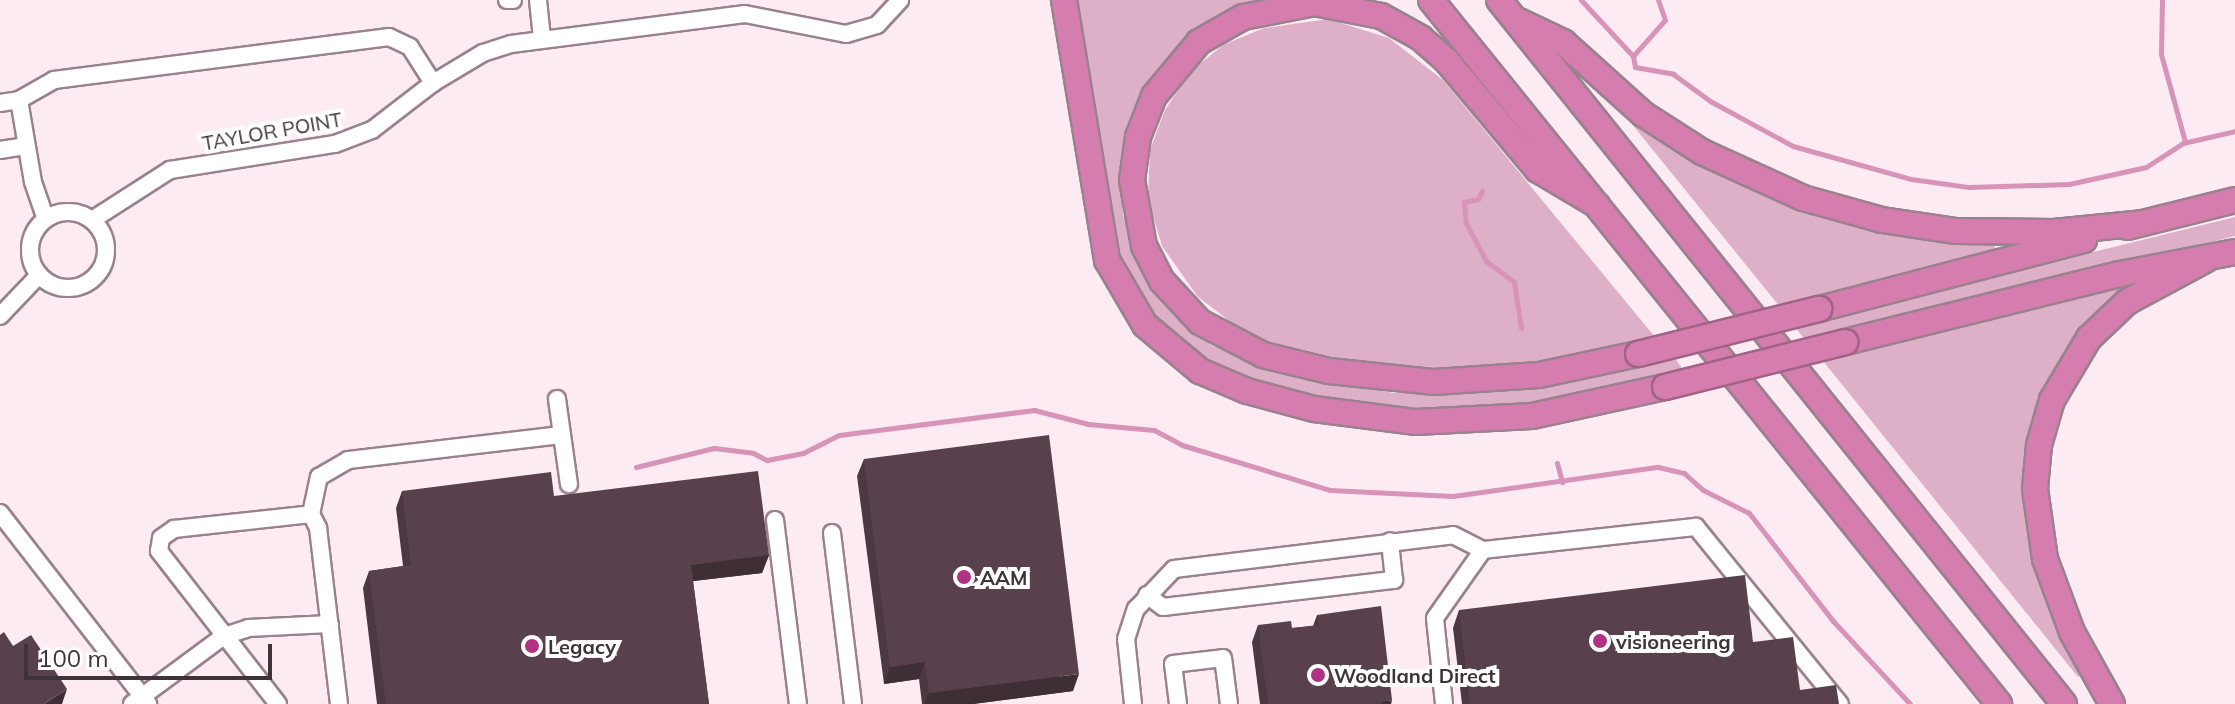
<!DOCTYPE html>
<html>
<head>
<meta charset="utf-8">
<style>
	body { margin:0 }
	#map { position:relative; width:2235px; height:704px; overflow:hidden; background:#fdebf4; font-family:Mulish,sans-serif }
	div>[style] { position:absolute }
	.green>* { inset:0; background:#deb0c8 }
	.stream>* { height:5px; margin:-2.5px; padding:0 2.5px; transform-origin:2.5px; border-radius:2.5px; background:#d893b8 }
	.roads { filter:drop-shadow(2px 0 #9a818e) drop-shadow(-2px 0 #9a818e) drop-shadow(0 2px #9a818e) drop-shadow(0 -2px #9a818e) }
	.minor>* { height:16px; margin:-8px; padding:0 8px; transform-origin:8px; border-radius:8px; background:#fff }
	.minor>.ring { margin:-8px; padding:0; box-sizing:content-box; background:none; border:16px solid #fff; border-radius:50% }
	.highway>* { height:24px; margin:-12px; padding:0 12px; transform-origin:12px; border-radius:12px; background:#d47dae }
	.bridges { filter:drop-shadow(2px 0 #a06385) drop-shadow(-2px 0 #a06385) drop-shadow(0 2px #a06385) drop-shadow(0 -2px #a06385) }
	.highway-bridge>* { height:24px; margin:-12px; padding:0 12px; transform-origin:12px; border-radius:12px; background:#d47dae }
	.wall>* { inset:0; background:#4c3842 }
	.shaded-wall>* { inset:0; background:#3e2e36 }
	.building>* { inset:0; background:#58414d }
	.dots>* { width:22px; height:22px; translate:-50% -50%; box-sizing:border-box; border:4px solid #fefefe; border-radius:50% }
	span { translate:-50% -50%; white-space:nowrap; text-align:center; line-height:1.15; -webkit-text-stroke:8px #fefefe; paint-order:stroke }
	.street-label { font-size:20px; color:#3e3339 }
	.poi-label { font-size:20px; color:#3e3339; font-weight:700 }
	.left { translate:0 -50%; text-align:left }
	.scale { position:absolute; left:24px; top:644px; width:248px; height:36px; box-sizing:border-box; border:4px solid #3e3339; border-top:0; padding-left:10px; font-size:24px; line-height:28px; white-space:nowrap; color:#3e3339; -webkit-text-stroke:6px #fefefe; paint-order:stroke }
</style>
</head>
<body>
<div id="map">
	<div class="green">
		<i style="clip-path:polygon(1073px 0,1261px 0,1201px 27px,1167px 58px,1139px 103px,1120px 165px,1123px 215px,1147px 279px,1173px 314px,1211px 345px,1286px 374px,1394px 393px,1530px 389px,1673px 356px,1685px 372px,1516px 407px,1435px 413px,1362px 408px,1278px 390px,1216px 368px,1157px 325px,1112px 247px)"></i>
		<i style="clip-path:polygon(1328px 19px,1389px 38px,1443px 80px,1655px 337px,1523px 364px,1447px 370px,1369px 365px,1252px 338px,1198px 297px,1162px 246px,1148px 200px,1150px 150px,1165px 110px,1190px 72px,1223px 45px,1264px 28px)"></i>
		<i style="clip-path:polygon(1637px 120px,1700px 163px,1788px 206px,1860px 226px,1994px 244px,1996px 252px,1780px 307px,1631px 123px)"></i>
		<i style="clip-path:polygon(2235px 217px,2235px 236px,1807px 342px,1794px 326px)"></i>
		<i style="clip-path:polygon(2123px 285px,2124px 293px,2104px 308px,2025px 487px,2032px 550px,2082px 675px,2078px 677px,1823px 361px)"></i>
	</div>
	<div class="stream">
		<i style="left:1581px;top:0;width:76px;rotate:47.1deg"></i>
		<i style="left:1633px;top:56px;width:11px;rotate:80deg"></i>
		<i style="left:1635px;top:67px;width:39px;rotate:10deg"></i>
		<i style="left:1673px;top:74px;width:46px;rotate:36.1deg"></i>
		<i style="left:1710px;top:101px;width:94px;rotate:28.5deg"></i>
		<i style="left:1793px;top:146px;width:123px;rotate:15.6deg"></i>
		<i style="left:1911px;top:179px;width:59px;rotate:7.9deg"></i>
		<i style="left:1969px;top:187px;width:100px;rotate:-1.7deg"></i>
		<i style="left:2069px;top:184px;width:79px;rotate:-12.4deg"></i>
		<i style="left:2146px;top:167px;width:44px;rotate:-33deg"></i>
		<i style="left:2183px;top:143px;width:53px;rotate:-13deg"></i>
		<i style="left:2162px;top:0;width:54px;rotate:91.1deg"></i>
		<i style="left:2161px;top:54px;width:91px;rotate:74.7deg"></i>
		<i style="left:1633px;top:56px;width:48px;rotate:-48.4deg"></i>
		<i style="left:1665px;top:20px;width:21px;rotate:-109deg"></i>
		<i style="left:1482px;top:191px;width:9px;rotate:117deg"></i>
		<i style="left:1478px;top:199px;width:14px;rotate:168deg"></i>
		<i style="left:1464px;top:202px;width:21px;rotate:85deg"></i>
		<i style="left:1466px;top:223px;width:43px;rotate:62.2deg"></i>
		<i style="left:1486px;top:261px;width:35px;rotate:37deg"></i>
		<i style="left:1514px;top:282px;width:47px;rotate:81.3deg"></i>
		<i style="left:1557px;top:463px;width:20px;rotate:75deg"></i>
		<i style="left:636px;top:467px;width:80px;rotate:-13.7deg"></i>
		<i style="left:714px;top:448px;width:39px;rotate:7deg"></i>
		<i style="left:753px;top:453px;width:16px;rotate:27deg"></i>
		<i style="left:767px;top:460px;width:37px;rotate:-11deg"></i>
		<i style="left:803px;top:453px;width:40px;rotate:-26.6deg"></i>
		<i style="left:839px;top:435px;width:197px;rotate:-7.3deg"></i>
		<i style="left:1034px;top:410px;width:56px;rotate:14.5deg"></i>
		<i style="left:1088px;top:424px;width:66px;rotate:5.2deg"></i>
		<i style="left:1154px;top:430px;width:32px;rotate:28deg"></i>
		<i style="left:1182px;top:445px;width:155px;rotate:16.9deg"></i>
		<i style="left:1330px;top:490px;width:123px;rotate:2.8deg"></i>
		<i style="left:1453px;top:496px;width:207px;rotate:-8.1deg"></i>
		<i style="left:1658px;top:467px;width:27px;rotate:13deg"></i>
		<i style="left:1684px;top:473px;width:25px;rotate:42deg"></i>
		<i style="left:1703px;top:490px;width:51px;rotate:26.6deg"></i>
		<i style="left:1749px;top:513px;width:137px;rotate:52.1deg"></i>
		<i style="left:1833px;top:621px;width:113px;rotate:47.1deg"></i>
	</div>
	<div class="roads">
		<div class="minor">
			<i style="left:507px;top:0;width:6px"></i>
			<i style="left:538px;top:0;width:38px;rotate:84deg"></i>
			<i style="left:19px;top:100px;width:40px;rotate:-29.7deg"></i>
			<i style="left:54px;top:80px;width:338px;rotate:-7.3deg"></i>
			<i style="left:389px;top:37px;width:23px;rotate:25deg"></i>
			<i style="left:410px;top:47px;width:43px;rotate:57.4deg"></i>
			<i style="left:0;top:103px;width:19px;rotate:-9deg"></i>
			<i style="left:19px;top:100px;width:83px;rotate:80.3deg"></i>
			<i style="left:33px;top:182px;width:39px;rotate:71deg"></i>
			<i style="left:0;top:150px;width:25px;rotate:-9deg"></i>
			<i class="ring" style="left:30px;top:212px;width:60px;height:60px"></i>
			<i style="left:92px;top:220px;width:93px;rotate:-32.7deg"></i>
			<i style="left:170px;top:170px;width:167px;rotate:-9deg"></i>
			<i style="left:335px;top:144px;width:40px;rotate:-21deg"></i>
			<i style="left:372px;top:130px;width:77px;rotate:-37.6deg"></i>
			<i style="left:433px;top:83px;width:58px;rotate:-31deg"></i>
			<i style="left:483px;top:53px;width:29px;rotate:-18deg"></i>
			<i style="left:511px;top:44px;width:236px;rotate:-7.3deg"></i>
			<i style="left:745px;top:14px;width:103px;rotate:11.2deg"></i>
			<i style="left:846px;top:34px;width:32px;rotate:-16deg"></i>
			<i style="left:877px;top:25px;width:34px;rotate:-47deg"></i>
			<i style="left:0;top:316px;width:57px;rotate:-46.4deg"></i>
			<i style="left:557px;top:399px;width:86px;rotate:82deg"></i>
			<i style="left:0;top:513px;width:242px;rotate:52.2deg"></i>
			<i style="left:311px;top:514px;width:38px;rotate:-78deg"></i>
			<i style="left:319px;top:477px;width:34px;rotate:-30deg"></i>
			<i style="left:348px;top:460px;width:215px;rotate:-6.7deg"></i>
			<i style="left:775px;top:520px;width:185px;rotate:82.9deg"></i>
			<i style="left:832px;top:533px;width:172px;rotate:83deg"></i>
			<i style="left:1147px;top:595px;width:20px;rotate:37deg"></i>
			<i style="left:1163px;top:607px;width:233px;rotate:-6.7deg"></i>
			<i style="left:1394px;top:580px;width:39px;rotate:-96deg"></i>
			<i style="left:132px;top:704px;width:114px;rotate:-36.5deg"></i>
			<i style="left:224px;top:636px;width:25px;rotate:-18deg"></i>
			<i style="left:248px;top:628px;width:82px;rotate:-2.8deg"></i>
			<i style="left:278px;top:704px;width:194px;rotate:-127.9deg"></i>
			<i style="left:159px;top:551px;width:13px;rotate:-81deg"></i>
			<i style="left:161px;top:538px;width:16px;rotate:-35deg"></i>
			<i style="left:174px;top:529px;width:138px;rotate:-6.2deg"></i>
			<i style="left:311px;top:514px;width:16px;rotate:63deg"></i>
			<i style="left:318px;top:528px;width:177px;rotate:83.2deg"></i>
			<i style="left:1133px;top:704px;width:65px;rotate:-96.1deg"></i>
			<i style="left:1126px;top:639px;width:32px;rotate:-72deg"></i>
			<i style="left:1136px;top:609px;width:55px;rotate:-46.5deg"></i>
			<i style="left:1174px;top:569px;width:281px;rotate:-6.9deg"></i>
			<i style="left:1453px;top:535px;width:34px;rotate:27deg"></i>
			<i style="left:1178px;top:704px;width:40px;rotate:-97.1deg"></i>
			<i style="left:1173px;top:664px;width:50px;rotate:-6.8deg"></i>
			<i style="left:1223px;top:658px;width:46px;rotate:82.6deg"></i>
			<i style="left:1444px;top:704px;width:86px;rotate:-96deg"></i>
			<i style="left:1435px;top:618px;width:83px;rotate:-54.8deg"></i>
			<i style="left:1483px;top:550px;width:214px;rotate:-6.2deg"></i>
			<i style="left:1696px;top:527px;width:228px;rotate:50.9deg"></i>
		</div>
		<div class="highway">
			<i style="left:1064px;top:0;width:264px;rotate:80.6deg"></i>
			<i style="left:1107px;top:260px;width:75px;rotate:59.7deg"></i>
			<i style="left:1145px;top:325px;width:72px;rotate:39.9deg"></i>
			<i style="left:1200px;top:371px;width:51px;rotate:23.1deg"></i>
			<i style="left:1247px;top:391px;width:69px;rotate:15deg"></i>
			<i style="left:1314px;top:409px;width:103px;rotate:7.3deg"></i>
			<i style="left:1416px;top:422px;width:116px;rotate:-3deg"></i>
			<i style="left:1532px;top:416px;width:136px;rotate:-12.3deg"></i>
			<i style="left:1431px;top:0;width:905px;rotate:51.1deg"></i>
			<i style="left:1499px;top:0;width:903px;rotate:51.25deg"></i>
			<i style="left:1519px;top:21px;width:49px;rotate:25.5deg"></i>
			<i style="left:1563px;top:42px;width:108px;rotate:42deg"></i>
			<i style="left:1643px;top:114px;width:70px;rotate:32.8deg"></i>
			<i style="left:1702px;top:152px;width:111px;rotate:24.5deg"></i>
			<i style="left:1803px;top:198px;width:82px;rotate:15.6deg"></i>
			<i style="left:1882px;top:220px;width:75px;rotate:8.5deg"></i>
			<i style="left:1956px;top:231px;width:98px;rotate:0.6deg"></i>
			<i style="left:2054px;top:232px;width:88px;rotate:-5.8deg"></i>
			<i style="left:1597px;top:205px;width:69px;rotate:-149.3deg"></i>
			<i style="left:1538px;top:170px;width:142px;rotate:-129.9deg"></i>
			<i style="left:1447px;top:61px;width:35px;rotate:-139deg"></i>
			<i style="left:1421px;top:38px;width:46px;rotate:-151.2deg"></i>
			<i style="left:1381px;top:16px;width:67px;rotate:-168.9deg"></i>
			<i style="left:1315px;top:3px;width:73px;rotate:169deg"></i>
			<i style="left:1243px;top:17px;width:51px;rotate:150.4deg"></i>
			<i style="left:1199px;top:42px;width:70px;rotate:129.8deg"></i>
			<i style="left:1154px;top:96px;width:44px;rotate:111.3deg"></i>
			<i style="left:1138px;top:137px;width:43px;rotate:97.9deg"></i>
			<i style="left:1132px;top:180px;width:67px;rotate:79.7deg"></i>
			<i style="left:1144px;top:246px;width:39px;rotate:63deg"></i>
			<i style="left:1162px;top:281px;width:56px;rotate:47.2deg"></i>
			<i style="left:1200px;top:322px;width:71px;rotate:27.6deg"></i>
			<i style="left:1263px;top:355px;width:68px;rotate:13.6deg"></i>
			<i style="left:1329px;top:371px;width:106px;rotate:6deg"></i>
			<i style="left:1434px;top:382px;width:105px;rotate:-3.8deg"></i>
			<i style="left:1539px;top:375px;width:101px;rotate:-12deg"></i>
			<i style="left:2127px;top:227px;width:111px;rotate:-14deg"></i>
			<i style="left:1819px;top:309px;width:274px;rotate:-14.6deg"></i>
			<i style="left:1845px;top:342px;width:283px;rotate:-13.9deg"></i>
			<i style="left:2120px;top:274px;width:117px;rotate:-10.8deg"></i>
			<i style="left:2112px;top:704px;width:82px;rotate:-119.1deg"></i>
			<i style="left:2072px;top:632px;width:78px;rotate:-110.3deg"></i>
			<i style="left:2045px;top:559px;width:71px;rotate:-98.1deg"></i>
			<i style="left:2035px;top:489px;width:44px;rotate:-84.8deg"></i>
			<i style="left:2039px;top:445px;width:47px;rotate:-73.9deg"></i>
			<i style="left:2052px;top:400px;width:72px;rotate:-59.2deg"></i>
			<i style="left:2089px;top:338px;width:52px;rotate:-43.5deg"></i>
			<i style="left:2127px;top:302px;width:89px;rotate:-28.3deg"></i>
		</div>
	</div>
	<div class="bridges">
		<div class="highway-bridge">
			<i style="left:1638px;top:354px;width:187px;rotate:-14deg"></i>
			<i style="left:1665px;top:387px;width:186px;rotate:-14deg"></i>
		</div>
	</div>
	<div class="wall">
		<i style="clip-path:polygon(864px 459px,1073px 691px,973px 704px,922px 704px,919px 679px,884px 684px,857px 476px)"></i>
		<i style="clip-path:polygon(402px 491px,554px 496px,769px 555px,762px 573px,693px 581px,709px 704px,377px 704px,363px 588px,369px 571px,403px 566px,396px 508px)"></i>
		<i style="clip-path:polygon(1459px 610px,1753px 642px,1800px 690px,1839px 704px,1462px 704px,1453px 628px)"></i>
		<i style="clip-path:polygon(1317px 615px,1391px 704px,1260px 704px,1252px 642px,1258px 625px,1292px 628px,1313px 626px)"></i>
	</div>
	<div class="shaded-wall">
		<i style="clip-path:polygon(769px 555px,762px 573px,685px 582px,691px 565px)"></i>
		<i style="clip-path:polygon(925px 662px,919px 679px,884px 684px,890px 667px)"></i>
		<i style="clip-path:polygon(1079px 674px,1073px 691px,973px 704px,925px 704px,929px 693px)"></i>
		<i style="clip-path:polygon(67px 689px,62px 704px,44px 704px)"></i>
		<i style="clip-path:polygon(1392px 700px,1391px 704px,1381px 704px,1381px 702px)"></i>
	</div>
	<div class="building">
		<i style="clip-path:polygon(1049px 435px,1079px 674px,929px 693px,925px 662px,890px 667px,864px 459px)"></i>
		<i style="clip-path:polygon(758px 471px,769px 555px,691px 565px,709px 704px,386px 704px,369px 571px,411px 565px,402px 491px,551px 472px,554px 496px)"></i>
		<i style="clip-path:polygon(1745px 575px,1753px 642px,1793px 637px,1800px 690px,1836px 685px,1839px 704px,1470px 704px,1459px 610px)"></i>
		<i style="clip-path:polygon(1381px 606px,1392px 700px,1381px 702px,1382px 704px,1268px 704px,1258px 625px,1291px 621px,1292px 628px,1319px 625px,1317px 615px)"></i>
		<i style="clip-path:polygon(4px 632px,13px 646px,31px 635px,67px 689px,44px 704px,0 704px,0 635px)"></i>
	</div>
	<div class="dots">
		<i style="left:964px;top:577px;background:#b03282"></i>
		<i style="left:1600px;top:641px;background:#b03282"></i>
		<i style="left:532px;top:646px;background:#b03282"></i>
		<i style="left:1318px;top:675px;background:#b03282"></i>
	</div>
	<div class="street-label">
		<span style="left:272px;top:131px;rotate:-10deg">TAYLOR POINT</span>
	</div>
	<div class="poi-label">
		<span class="left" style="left:980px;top:577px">AAM</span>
		<span class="left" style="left:1616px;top:641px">visioneering</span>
		<span class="left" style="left:548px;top:646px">Legacy</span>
		<span class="left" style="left:1334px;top:675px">Woodland Direct</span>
	</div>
	<div class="scale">100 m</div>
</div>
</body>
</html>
